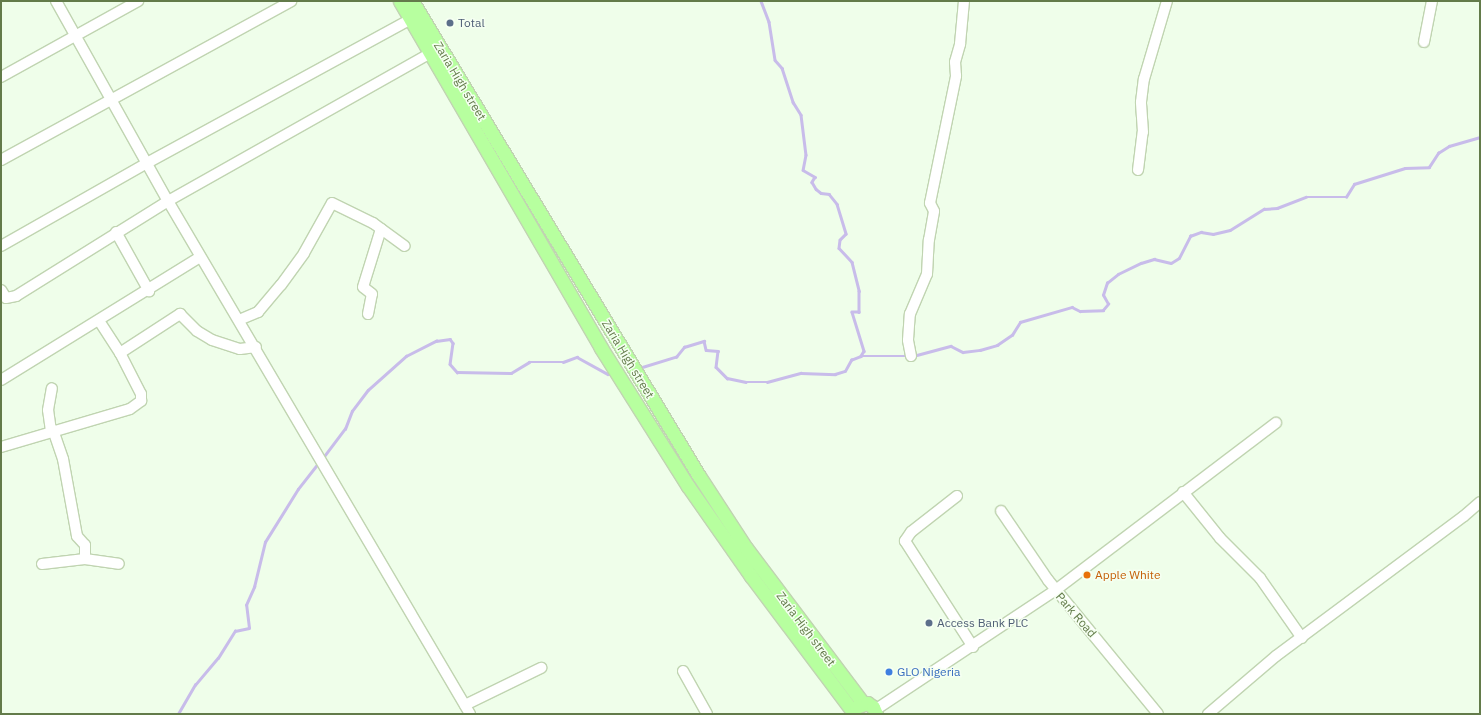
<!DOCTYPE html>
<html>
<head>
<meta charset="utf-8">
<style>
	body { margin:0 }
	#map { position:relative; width:1481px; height:715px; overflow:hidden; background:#effeea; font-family:"IBM Plex Sans",sans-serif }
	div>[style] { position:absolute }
	.stream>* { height:2.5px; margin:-1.25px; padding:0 1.25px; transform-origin:1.25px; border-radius:1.25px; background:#c8bcea }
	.roads { filter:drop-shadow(1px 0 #c0d4b1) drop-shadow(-1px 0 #c0d4b1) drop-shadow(0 1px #c0d4b1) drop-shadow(0 -1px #c0d4b1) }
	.minor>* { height:10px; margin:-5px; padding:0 5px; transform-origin:5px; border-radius:5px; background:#fff }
	.major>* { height:13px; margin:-6.5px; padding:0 6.5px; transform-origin:6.5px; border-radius:6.5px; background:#b7ff9f }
	.dots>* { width:11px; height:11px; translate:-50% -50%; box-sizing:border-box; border:2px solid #f5fff1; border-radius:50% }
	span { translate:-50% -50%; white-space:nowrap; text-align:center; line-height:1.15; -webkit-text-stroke:3px #f5fff1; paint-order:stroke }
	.service-label { font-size:12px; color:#4e5e75 }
	.left { translate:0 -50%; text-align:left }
	.street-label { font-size:12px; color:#637b4a }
	.food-label { font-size:12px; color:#c56008 }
	.shop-label { font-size:12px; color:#366cbe }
	.frame { position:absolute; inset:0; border:2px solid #637b4a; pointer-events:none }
</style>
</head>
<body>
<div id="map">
	<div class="stream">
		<i style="left:761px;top:1px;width:22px;rotate:69deg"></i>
		<i style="left:769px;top:22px;width:38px;rotate:81deg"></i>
		<i style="left:775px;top:60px;width:11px;rotate:49deg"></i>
		<i style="left:782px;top:68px;width:36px;rotate:72deg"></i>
		<i style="left:793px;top:102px;width:15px;rotate:58deg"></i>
		<i style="left:801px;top:115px;width:40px;rotate:82.9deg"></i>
		<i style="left:806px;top:155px;width:15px;rotate:101deg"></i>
		<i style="left:803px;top:170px;width:14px;rotate:30deg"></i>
		<i style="left:815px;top:177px;width:6px;rotate:121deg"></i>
		<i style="left:812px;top:182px;width:8px;rotate:60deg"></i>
		<i style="left:816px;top:189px;width:6px;rotate:39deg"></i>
		<i style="left:821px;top:193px;width:8px;rotate:7deg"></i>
		<i style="left:829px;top:194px;width:13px;rotate:51deg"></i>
		<i style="left:837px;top:204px;width:31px;rotate:73deg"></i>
		<i style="left:846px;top:234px;width:8px;rotate:135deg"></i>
		<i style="left:840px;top:240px;width:8px;rotate:97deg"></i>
		<i style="left:839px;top:248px;width:19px;rotate:47deg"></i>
		<i style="left:852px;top:262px;width:30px;rotate:76deg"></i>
		<i style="left:859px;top:291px;width:21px;rotate:90deg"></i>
		<i style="left:859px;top:312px;width:7px;rotate:180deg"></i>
		<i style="left:852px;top:312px;width:41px;rotate:72.9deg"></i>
		<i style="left:864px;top:351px;width:6px;rotate:121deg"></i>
		<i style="left:913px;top:356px;width:39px;rotate:-15deg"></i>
		<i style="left:951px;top:346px;width:13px;rotate:27deg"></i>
		<i style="left:963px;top:352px;width:17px;rotate:-7deg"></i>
		<i style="left:980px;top:350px;width:18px;rotate:-16deg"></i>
		<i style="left:997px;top:345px;width:18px;rotate:-34deg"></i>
		<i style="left:1012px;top:335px;width:15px;rotate:-58deg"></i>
		<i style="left:1020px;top:322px;width:54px;rotate:-16.1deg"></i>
		<i style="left:1072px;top:307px;width:9px;rotate:27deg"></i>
		<i style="left:1080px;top:311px;width:23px;rotate:-2deg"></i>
		<i style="left:1103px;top:310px;width:8px;rotate:-50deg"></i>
		<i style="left:1108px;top:304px;width:10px;rotate:-119deg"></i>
		<i style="left:1103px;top:295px;width:13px;rotate:-72deg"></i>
		<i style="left:1107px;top:283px;width:14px;rotate:-39deg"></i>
		<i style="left:1118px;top:274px;width:25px;rotate:-26deg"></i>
		<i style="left:1141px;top:263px;width:14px;rotate:-17deg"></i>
		<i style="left:1154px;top:259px;width:17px;rotate:13deg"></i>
		<i style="left:1171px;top:263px;width:9px;rotate:-32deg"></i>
		<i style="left:1179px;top:258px;width:25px;rotate:-63deg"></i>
		<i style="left:1190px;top:236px;width:12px;rotate:-20deg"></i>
		<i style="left:1201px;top:232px;width:12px;rotate:9deg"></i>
		<i style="left:1213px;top:234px;width:17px;rotate:-13deg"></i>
		<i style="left:1230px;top:230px;width:40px;rotate:-32deg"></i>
		<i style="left:1264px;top:209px;width:13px;rotate:-4deg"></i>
		<i style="left:1277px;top:208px;width:31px;rotate:-21deg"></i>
		<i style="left:1306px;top:197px;width:40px"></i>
		<i style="left:1346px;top:197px;width:15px;rotate:-58deg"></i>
		<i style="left:1354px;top:184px;width:53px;rotate:-17.4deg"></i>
		<i style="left:1405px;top:168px;width:24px;rotate:-2deg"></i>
		<i style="left:1429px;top:167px;width:17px;rotate:-57deg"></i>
		<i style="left:1438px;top:153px;width:13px;rotate:-32deg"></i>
		<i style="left:1449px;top:146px;width:32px;rotate:-16deg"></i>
		<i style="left:639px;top:368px;width:39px;rotate:-17deg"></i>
		<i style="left:676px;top:357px;width:13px;rotate:-51deg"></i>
		<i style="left:684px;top:347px;width:21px;rotate:-17deg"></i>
		<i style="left:704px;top:341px;width:9px;rotate:77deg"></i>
		<i style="left:706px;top:350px;width:12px;rotate:5deg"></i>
		<i style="left:718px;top:351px;width:16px;rotate:97deg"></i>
		<i style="left:716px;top:367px;width:16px;rotate:45deg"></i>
		<i style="left:727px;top:378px;width:19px;rotate:12deg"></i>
		<i style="left:746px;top:382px;width:21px"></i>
		<i style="left:767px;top:382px;width:35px;rotate:-15deg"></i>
		<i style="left:801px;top:373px;width:34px;rotate:2deg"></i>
		<i style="left:835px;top:374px;width:10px;rotate:-17deg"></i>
		<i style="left:845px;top:371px;width:13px;rotate:-61deg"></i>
		<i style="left:851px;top:360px;width:11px;rotate:-22deg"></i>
		<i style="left:861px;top:356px;width:47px"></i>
		<i style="left:322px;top:459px;width:38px;rotate:-53deg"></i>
		<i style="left:345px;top:429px;width:19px;rotate:-69deg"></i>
		<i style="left:352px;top:411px;width:26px;rotate:-53deg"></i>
		<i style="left:368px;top:390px;width:51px;rotate:-41.8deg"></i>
		<i style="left:406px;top:356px;width:34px;rotate:-27deg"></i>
		<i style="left:436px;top:341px;width:14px;rotate:-8deg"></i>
		<i style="left:450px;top:339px;width:5px;rotate:53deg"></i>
		<i style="left:453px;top:343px;width:21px;rotate:98deg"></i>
		<i style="left:450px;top:364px;width:11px;rotate:49deg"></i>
		<i style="left:457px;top:372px;width:54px;rotate:1.1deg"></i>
		<i style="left:511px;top:373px;width:21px;rotate:-31deg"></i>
		<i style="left:529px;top:362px;width:34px"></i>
		<i style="left:563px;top:362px;width:15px;rotate:-20deg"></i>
		<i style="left:577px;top:357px;width:35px;rotate:29deg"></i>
		<i style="left:608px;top:374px;width:4px;rotate:-14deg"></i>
		<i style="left:178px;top:714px;width:34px;rotate:-60deg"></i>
		<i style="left:195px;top:685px;width:35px;rotate:-50deg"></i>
		<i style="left:218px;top:658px;width:32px;rotate:-58deg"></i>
		<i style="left:235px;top:631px;width:14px;rotate:-12deg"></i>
		<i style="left:249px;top:628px;width:23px;rotate:-97deg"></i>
		<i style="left:246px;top:605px;width:20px;rotate:-66deg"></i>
		<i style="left:254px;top:587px;width:46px;rotate:-76.3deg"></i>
		<i style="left:265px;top:542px;width:62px;rotate:-58.1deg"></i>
		<i style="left:298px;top:489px;width:34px;rotate:-52deg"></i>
	</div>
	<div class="roads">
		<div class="minor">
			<i style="left:56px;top:1px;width:229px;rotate:60.8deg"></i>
			<i style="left:168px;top:201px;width:595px;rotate:59.51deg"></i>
			<i style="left:1424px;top:42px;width:42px;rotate:-79deg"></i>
			<i style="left:1px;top:77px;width:157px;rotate:-29deg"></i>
			<i style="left:1px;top:160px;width:331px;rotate:-28.7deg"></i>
			<i style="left:1138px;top:170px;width:38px;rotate:-83deg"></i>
			<i style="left:1143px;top:132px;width:30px;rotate:-94deg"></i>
			<i style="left:1141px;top:102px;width:23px;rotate:-83deg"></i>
			<i style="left:1144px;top:79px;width:81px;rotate:-73.6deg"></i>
			<i style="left:116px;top:232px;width:68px;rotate:60.8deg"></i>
			<i style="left:1px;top:246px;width:168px;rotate:-29.6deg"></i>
			<i style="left:147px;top:163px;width:301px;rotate:-28.6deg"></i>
			<i style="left:1px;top:290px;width:9px;rotate:58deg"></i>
			<i style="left:6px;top:298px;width:10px;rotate:-11deg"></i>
			<i style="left:16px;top:296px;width:179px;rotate:-32deg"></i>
			<i style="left:168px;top:201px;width:302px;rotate:-29.4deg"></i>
			<i style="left:368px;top:314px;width:20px;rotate:-79deg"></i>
			<i style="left:372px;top:294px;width:11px;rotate:-142deg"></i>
			<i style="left:363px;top:287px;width:61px;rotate:-72.8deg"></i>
			<i style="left:239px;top:320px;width:21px;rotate:-23deg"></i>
			<i style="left:258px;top:312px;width:35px;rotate:-50deg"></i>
			<i style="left:281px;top:285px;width:39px;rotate:-54deg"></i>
			<i style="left:304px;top:253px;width:57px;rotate:-60.8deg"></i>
			<i style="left:332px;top:203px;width:46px;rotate:26deg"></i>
			<i style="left:373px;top:223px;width:39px;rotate:36deg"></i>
			<i style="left:120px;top:353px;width:72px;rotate:-33deg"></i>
			<i style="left:180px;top:314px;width:24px;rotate:45deg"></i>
			<i style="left:197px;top:331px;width:17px;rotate:31deg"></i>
			<i style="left:212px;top:340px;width:29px;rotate:18deg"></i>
			<i style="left:240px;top:349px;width:16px;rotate:-7deg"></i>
			<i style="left:911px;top:356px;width:16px;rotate:-101deg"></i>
			<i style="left:908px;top:340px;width:26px;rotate:-86deg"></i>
			<i style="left:910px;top:314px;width:43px;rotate:-67deg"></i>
			<i style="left:927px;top:274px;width:34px;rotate:-87deg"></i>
			<i style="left:929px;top:240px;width:29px;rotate:-80deg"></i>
			<i style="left:934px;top:211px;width:9px;rotate:-117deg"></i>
			<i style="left:930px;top:203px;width:130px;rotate:-78.4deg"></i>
			<i style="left:956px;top:76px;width:14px;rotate:-94deg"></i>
			<i style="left:955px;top:62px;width:19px;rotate:-74deg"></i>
			<i style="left:960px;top:44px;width:43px;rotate:-84.7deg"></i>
			<i style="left:1px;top:380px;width:234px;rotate:-31.7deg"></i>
			<i style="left:51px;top:431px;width:21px;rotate:-98deg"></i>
			<i style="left:48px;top:410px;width:22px;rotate:-80deg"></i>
			<i style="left:1px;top:447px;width:134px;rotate:-16.4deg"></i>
			<i style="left:130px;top:409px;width:14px;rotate:-36deg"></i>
			<i style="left:141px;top:401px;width:7px;rotate:-90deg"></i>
			<i style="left:141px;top:394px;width:46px;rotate:-117.1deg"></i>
			<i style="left:120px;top:353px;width:38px;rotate:-123deg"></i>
			<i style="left:1183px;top:492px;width:59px;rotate:51.2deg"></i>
			<i style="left:1220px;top:538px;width:57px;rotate:45deg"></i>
			<i style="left:1260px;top:578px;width:73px;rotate:55deg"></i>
			<i style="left:957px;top:496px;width:58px;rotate:142deg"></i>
			<i style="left:911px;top:532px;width:11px;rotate:124deg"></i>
			<i style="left:905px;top:541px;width:126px;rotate:57.3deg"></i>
			<i style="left:1001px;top:511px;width:83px;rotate:55.7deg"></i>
			<i style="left:1048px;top:580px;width:173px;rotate:50.6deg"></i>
			<i style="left:85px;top:559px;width:34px;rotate:8deg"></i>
			<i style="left:42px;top:564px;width:43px;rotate:-6.6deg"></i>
			<i style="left:85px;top:559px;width:14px;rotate:-90deg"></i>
			<i style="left:85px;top:545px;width:12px;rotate:-132deg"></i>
			<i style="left:77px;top:536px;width:78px;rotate:-100.3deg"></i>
			<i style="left:63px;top:459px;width:31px;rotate:-109deg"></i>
			<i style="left:683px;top:671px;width:49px;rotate:60.8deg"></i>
			<i style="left:465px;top:705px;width:85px;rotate:-26deg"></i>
			<i style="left:875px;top:710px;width:219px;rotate:-33.6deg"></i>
			<i style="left:1057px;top:589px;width:275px;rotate:-37.2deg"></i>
			<i style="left:1208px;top:714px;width:89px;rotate:-40.5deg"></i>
			<i style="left:1276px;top:656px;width:234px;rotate:-36.7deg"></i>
			<i style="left:1464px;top:516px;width:21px;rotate:-41deg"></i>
		</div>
		<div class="major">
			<i style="left:400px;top:1px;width:401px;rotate:59.9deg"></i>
			<i style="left:601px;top:348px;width:163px;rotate:57.8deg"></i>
			<i style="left:688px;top:486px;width:110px;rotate:55deg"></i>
			<i style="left:751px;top:576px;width:170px;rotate:53.1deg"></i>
			<i style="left:412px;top:1px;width:555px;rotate:58.86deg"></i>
			<i style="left:699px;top:476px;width:86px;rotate:56.9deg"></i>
			<i style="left:746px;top:548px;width:194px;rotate:53deg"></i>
			<i style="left:856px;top:707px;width:12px;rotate:-20deg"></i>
			<i style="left:867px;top:703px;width:7px;rotate:34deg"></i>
			<i style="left:873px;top:707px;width:8px;rotate:67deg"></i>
		</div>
	</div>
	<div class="dots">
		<i style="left:450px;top:23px;background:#5c6f8a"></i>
		<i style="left:1087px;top:575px;background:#e8710a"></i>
		<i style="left:929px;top:623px;background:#5c6f8a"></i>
		<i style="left:889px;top:672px;background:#3f7fe0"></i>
	</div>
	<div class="service-label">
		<span class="left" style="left:458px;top:23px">Total</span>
		<span class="left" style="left:937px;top:623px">Access Bank PLC</span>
	</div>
	<div class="street-label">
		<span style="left:460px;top:81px;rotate:59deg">Zaria High street</span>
		<span style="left:628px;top:359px;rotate:59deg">Zaria High street</span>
		<span style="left:1076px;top:615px;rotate:49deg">Park Road</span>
		<span style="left:806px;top:629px;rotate:53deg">Zaria High street</span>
	</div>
	<div class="food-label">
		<span class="left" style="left:1095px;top:575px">Apple White</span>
	</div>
	<div class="shop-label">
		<span class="left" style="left:897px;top:672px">GLO Nigeria</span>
	</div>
	<div class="frame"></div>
</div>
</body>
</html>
